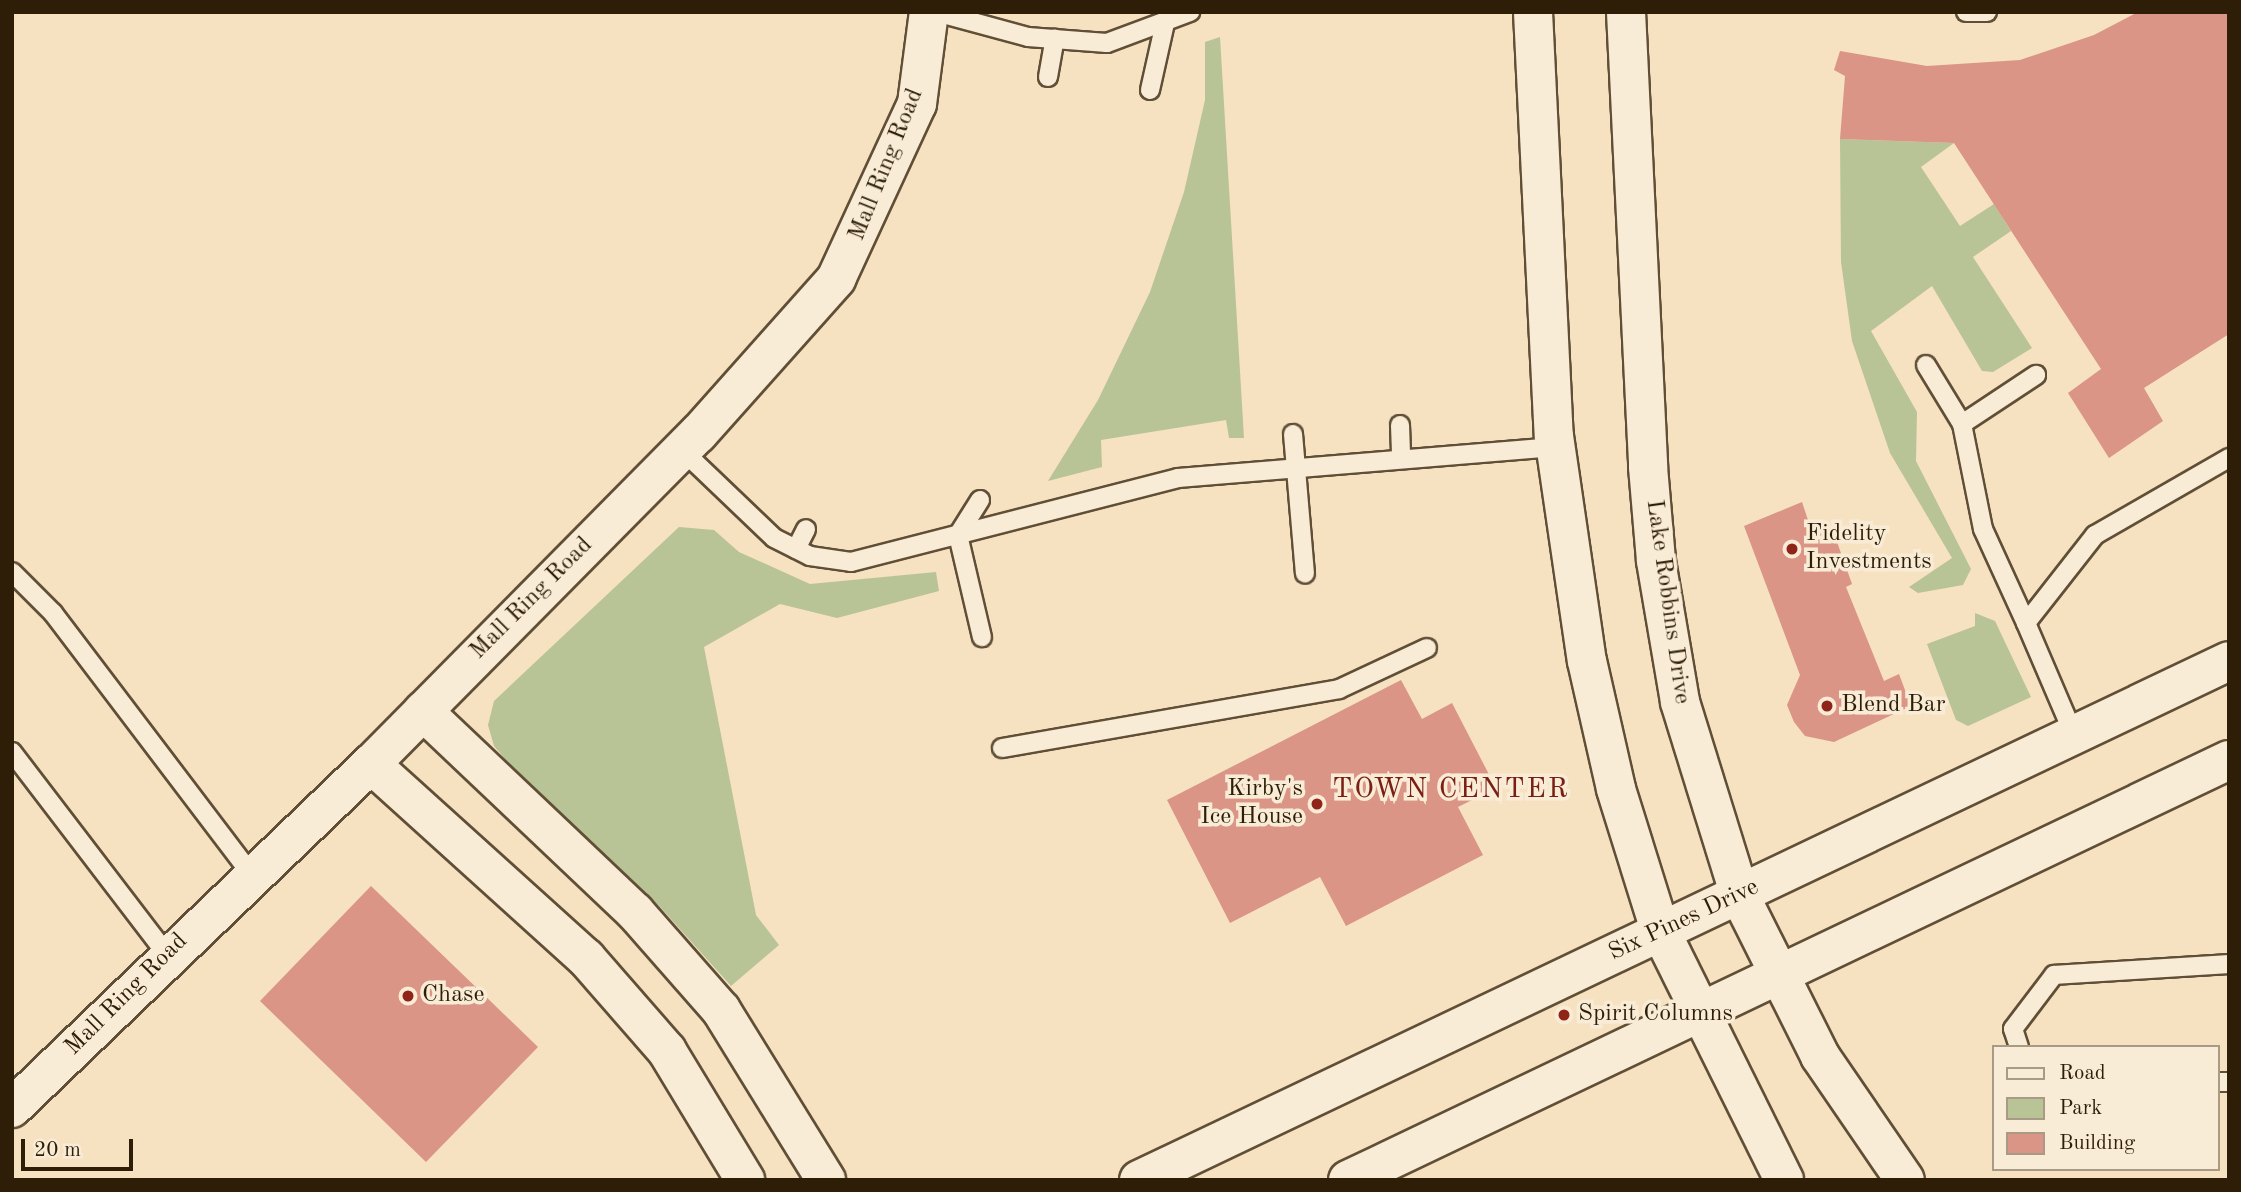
<!DOCTYPE html>
<html>
<head>
<meta charset="utf-8">
<style>
	body { margin:0 }
	#map { position:relative; width:2241px; height:1192px; overflow:hidden; background:#f6e1c1; font-family:"Old Standard TT",serif }
	div>[style] { position:absolute }
	.green>* { inset:0; background:#b8c496 }
	.building>* { inset:0; background:#da9586 }
	.roads { filter:drop-shadow(2px 0 #604f36) drop-shadow(-2px 0 #604f36) drop-shadow(0 2px #604f36) drop-shadow(0 -2px #604f36) }
	.service>* { height:18px; margin:-9px; padding:0 9px; transform-origin:9px; border-radius:9px; background:#f9ecd7 }
	.tertiary>* { height:38px; margin:-19px; padding:0 19px; transform-origin:19px; border-radius:19px; background:#f9ecd7 }
	.dots>* { width:19px; height:19px; translate:-50% -50%; box-sizing:border-box; border:4px solid #f9ecd7; border-radius:50% }
	span { translate:-50% -50%; white-space:nowrap; text-align:center; line-height:1.15; -webkit-text-stroke:7px #f9ecd7; paint-order:stroke }
	.street-label { font-size:24px; color:#2e1e07 }
	.poi-label { font-size:24px; color:#2e1e07 }
	.left { translate:0 -50%; text-align:left }
	.right { translate:-100% -50%; text-align:right }
	.quarter-label { font-size:28px; color:#7a1f14; letter-spacing:2px }
	.frame { position:absolute; inset:0; border:14px solid #2e1e07; pointer-events:none }
	.legend { position:absolute; left:1992px; top:1045px; width:228px; height:126px; box-sizing:border-box; background:#f9ecd7; border:2px solid #a89a84; margin:0; padding:9px 12px; list-style:none; font-size:21px; color:#2e1e07 }
	.legend li { display:flex; align-items:center; gap:14px; height:35px }
	.legend b { width:35px; border:2px solid #a89a84 }
	.scale { position:absolute; left:21px; top:1139px; width:112px; height:32px; box-sizing:border-box; border:4px solid #2e1e07; border-top:0; padding-left:9px; font-size:21px; line-height:24px; white-space:nowrap; color:#2e1e07; -webkit-text-stroke:5px #f9ecd7; paint-order:stroke }
</style>
</head>
<body>
<div id="map">
	<div class="green">
		<i style="clip-path:polygon(1220px 37px,1244px 438px,1229px 438px,1226px 420px,1101px 440px,1102px 467px,1048px 481px,1098px 400px,1150px 292px,1184px 192px,1205px 100px,1205px 42px)"></i>
		<i style="clip-path:polygon(1840px 139px,1954px 143px,1921px 167px,1960px 226px,1994px 204px,2011px 231px,1973px 257px,2032px 348px,1993px 372px,1982px 371px,1932px 286px,1871px 331px,1917px 412px,1916px 461px,1971px 569px,1963px 585px,1918px 593px,1909px 587px,1952px 558px,1890px 453px,1852px 341px,1841px 262px)"></i>
		<i style="clip-path:polygon(679px 527px,714px 530px,739px 552px,810px 584px,936px 572px,939px 591px,837px 618px,780px 604px,704px 647px,756px 915px,779px 945px,731px 986px,661px 908px,523px 780px,494px 746px,488px 725px,494px 701px)"></i>
		<i style="clip-path:polygon(1975px 613px,1995px 621px,2031px 697px,1968px 726px,1956px 720px,1927px 644px,1975px 626px)"></i>
	</div>
	<div class="building">
		<i style="clip-path:polygon(2138px 12px,2229px 12px,2229px 334px,2144px 388px,2163px 421px,2109px 458px,2068px 393px,2101px 369px,1954px 143px,1840px 139px,1845px 76px,1834px 70px,1840px 51px,1927px 66px,2020px 60px,2094px 35px)"></i>
		<i style="clip-path:polygon(1802px 502px,1813px 535px,1826px 532px,1830px 542px,1837px 542px,1852px 584px,1846px 587px,1884px 681px,1899px 674px,1911px 706px,1834px 742px,1805px 736px,1794px 722px,1787px 705px,1800px 675px,1744px 526px)"></i>
		<i style="clip-path:polygon(1401px 680px,1422px 719px,1452px 703px,1496px 788px,1458px 807px,1483px 855px,1346px 926px,1320px 877px,1230px 923px,1167px 800px)"></i>
		<i style="clip-path:polygon(371px 886px,538px 1047px,426px 1162px,260px 1001px)"></i>
	</div>
	<div class="roads">
		<div class="service">
			<i style="left:936px;top:12px;width:95px;rotate:15.2deg"></i>
			<i style="left:1028px;top:37px;width:79px;rotate:4.3deg"></i>
			<i style="left:1107px;top:43px;width:89px;rotate:-20.5deg"></i>
			<i style="left:1966px;top:12px;width:21px"></i>
			<i style="left:1048px;top:77px;width:39px;rotate:-80deg"></i>
			<i style="left:1150px;top:90px;width:69px;rotate:-77.4deg"></i>
			<i style="left:1926px;top:365px;width:69px;rotate:58.6deg"></i>
			<i style="left:1400px;top:425px;width:34px;rotate:88deg"></i>
			<i style="left:1293px;top:434px;width:140px;rotate:85.1deg"></i>
			<i style="left:682px;top:450px;width:127px;rotate:43.7deg"></i>
			<i style="left:774px;top:538px;width:40px;rotate:26.6deg"></i>
			<i style="left:810px;top:556px;width:41px;rotate:8.3deg"></i>
			<i style="left:851px;top:562px;width:338px;rotate:-14.4deg"></i>
			<i style="left:1178px;top:478px;width:378px;rotate:-4.7deg"></i>
			<i style="left:980px;top:500px;width:41px;rotate:122.2deg"></i>
			<i style="left:958px;top:535px;width:105px;rotate:76.8deg"></i>
			<i style="left:796px;top:549px;width:22px;rotate:-63deg"></i>
			<i style="left:12px;top:572px;width:58px;rotate:45deg"></i>
			<i style="left:53px;top:613px;width:328px;rotate:52.8deg"></i>
			<i style="left:2026px;top:623px;width:103px;rotate:-114.6deg"></i>
			<i style="left:1983px;top:529px;width:107px;rotate:-101.3deg"></i>
			<i style="left:1962px;top:424px;width:89px;rotate:-33.5deg"></i>
			<i style="left:2074px;top:735px;width:122px;rotate:-113.2deg"></i>
			<i style="left:2026px;top:623px;width:112px;rotate:-51.9deg"></i>
			<i style="left:2095px;top:535px;width:155px;rotate:-29.9deg"></i>
			<i style="left:1002px;top:748px;width:342px;rotate:-9.9deg"></i>
			<i style="left:1339px;top:689px;width:97px;rotate:-25deg"></i>
			<i style="left:12px;top:752px;width:255px;rotate:52.6deg"></i>
			<i style="left:2019px;top:1047px;width:19px;rotate:-108deg"></i>
			<i style="left:2013px;top:1029px;width:68px;rotate:-52.8deg"></i>
			<i style="left:2054px;top:975px;width:175px;rotate:-3.6deg"></i>
			<i style="left:2218px;top:1082px;width:11px"></i>
		</div>
		<div class="tertiary">
			<i style="left:1533px;top:12px;width:425px;rotate:87.2deg"></i>
			<i style="left:1554px;top:436px;width:227px;rotate:81.7deg"></i>
			<i style="left:1587px;top:661px;width:131px;rotate:77.2deg"></i>
			<i style="left:1616px;top:789px;width:148px;rotate:72.7deg"></i>
			<i style="left:1660px;top:930px;width:279px;rotate:63.6deg"></i>
			<i style="left:1626px;top:12px;width:456px;rotate:87.2deg"></i>
			<i style="left:1648px;top:467px;width:94px;rotate:85.1deg"></i>
			<i style="left:1656px;top:561px;width:143px;rotate:80.3deg"></i>
			<i style="left:1680px;top:702px;width:203px;rotate:72.8deg"></i>
			<i style="left:1740px;top:896px;width:179px;rotate:63.4deg"></i>
			<i style="left:1820px;top:1056px;width:150px;rotate:55.6deg"></i>
			<i style="left:423px;top:711px;width:292px;rotate:43.5deg"></i>
			<i style="left:635px;top:912px;width:130px;rotate:48.7deg"></i>
			<i style="left:721px;top:1010px;width:200px;rotate:58.3deg"></i>
			<i style="left:371px;top:764px;width:290px;rotate:42.1deg"></i>
			<i style="left:586px;top:958px;width:123px;rotate:48.9deg"></i>
			<i style="left:667px;top:1051px;width:151px;rotate:58.8deg"></i>
			<i style="left:12px;top:1108px;width:497px;rotate:-43.8deg"></i>
			<i style="left:371px;top:764px;width:465px;rotate:-45.3deg"></i>
			<i style="left:698px;top:434px;width:208px;rotate:-48.3deg"></i>
			<i style="left:836px;top:279px;width:193px;rotate:-65.2deg"></i>
			<i style="left:917px;top:104px;width:93px;rotate:-82.6deg"></i>
			<i style="left:1139px;top:1180px;width:1207px;rotate:-25.46deg"></i>
			<i style="left:1348px;top:1180px;width:976px;rotate:-25.49deg"></i>
		</div>
	</div>
	<div class="dots">
		<i style="left:1792px;top:549px;background:#8f2418"></i>
		<i style="left:1827px;top:706px;background:#8f2418"></i>
		<i style="left:1317px;top:804px;background:#8f2418"></i>
		<i style="left:408px;top:996px;background:#8f2418"></i>
		<i style="left:1564px;top:1015px;background:#8f2418"></i>
	</div>
	<div class="street-label">
		<span style="left:887px;top:165px;rotate:-68deg">Mall Ring Road</span>
		<span style="left:532px;top:599px;rotate:-45deg">Mall Ring Road</span>
		<span style="left:1667px;top:602px;rotate:82deg">Lake Robbins Drive</span>
		<span style="left:1684px;top:921px;rotate:-25deg">Six Pines Drive</span>
		<span style="left:127px;top:995px;rotate:-45deg">Mall Ring Road</span>
	</div>
	<div class="poi-label">
		<span class="left" style="left:1806px;top:549px">Fidelity<br>Investments</span>
		<span class="left" style="left:1841px;top:706px">Blend Bar</span>
		<span class="right" style="left:1303px;top:804px">Kirby's<br>Ice House</span>
		<span class="left" style="left:422px;top:996px">Chase</span>
		<span class="left" style="left:1578px;top:1015px">Spirit Columns</span>
	</div>
	<div class="quarter-label">
		<span style="left:1451px;top:790px">TOWN CENTER</span>
	</div>
	<div class="frame"></div>
	<ul class="legend">
	<li><b style="height:9px;background:#f9ecd7"></b>Road</li>
	<li><b style="height:19px;background:#b8c496"></b>Park</li>
	<li><b style="height:19px;background:#da9586"></b>Building</li>
	</ul>
	<div class="scale">20 m</div>
</div>
</body>
</html>
